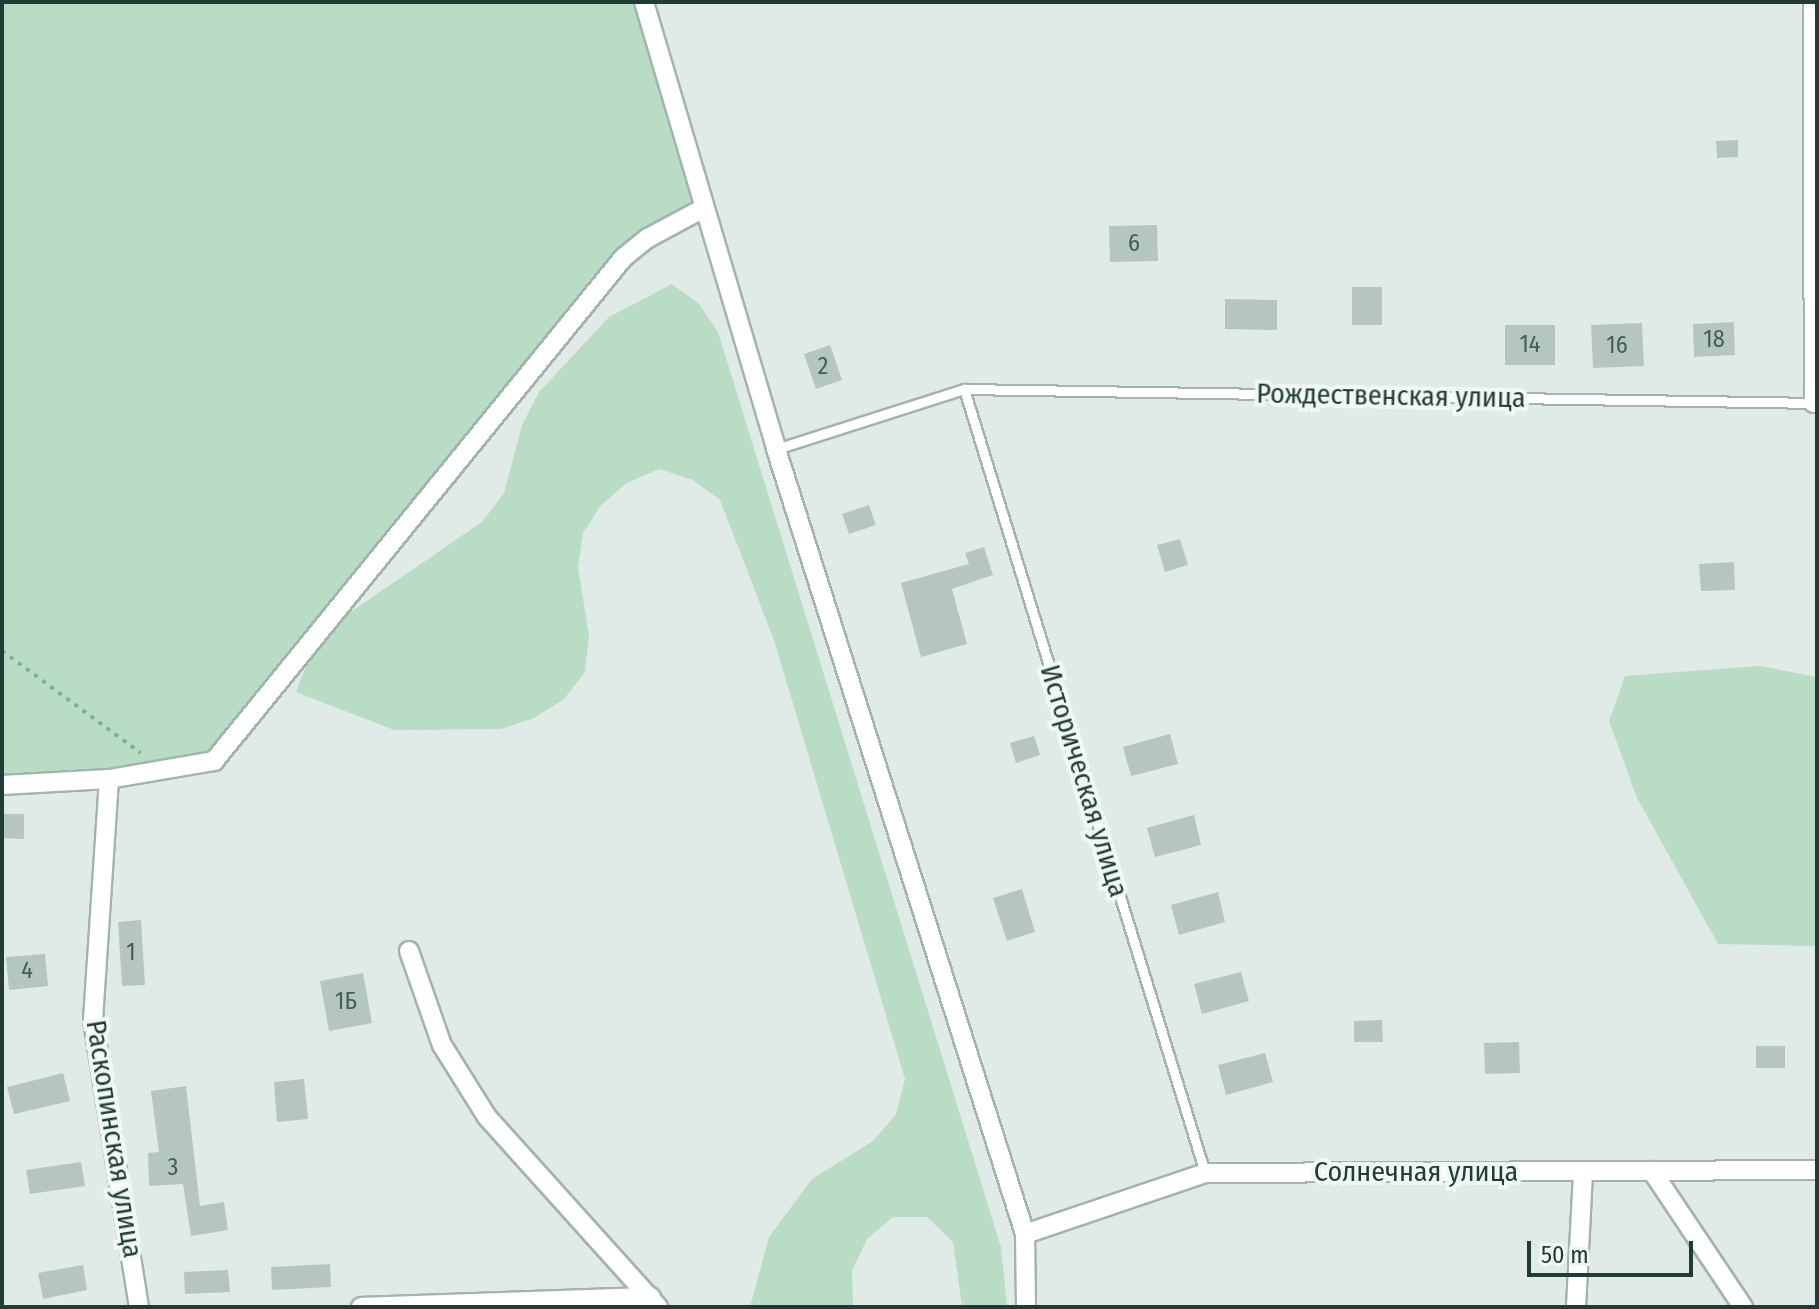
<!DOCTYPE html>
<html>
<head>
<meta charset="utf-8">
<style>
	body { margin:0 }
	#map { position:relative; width:1819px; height:1309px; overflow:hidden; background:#e0ebe7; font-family:"Fira Sans Condensed",sans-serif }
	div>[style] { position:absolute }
	.green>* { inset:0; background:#b9dcc5 }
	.building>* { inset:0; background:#b5c6c0 }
	.path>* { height:4px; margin-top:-2px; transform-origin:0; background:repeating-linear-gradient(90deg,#81aea3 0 4px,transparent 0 10px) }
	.roads { filter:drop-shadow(2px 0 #a3b3ae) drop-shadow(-2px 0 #a3b3ae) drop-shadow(0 2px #a3b3ae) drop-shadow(0 -2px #a3b3ae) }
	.service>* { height:9px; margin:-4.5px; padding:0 4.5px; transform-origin:4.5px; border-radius:4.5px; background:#fff }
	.minor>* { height:18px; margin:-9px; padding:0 9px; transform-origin:9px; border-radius:9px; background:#fff }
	span { translate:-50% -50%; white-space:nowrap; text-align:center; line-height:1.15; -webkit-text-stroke:8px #f0f8f4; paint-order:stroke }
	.number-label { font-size:24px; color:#465e58 }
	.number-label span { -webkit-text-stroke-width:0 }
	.street-label { font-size:28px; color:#213b36 }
	.frame { position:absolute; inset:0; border:4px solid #213b36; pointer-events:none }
	.scale { position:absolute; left:1527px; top:1241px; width:166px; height:36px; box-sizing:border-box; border:4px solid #213b36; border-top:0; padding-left:10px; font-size:24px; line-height:28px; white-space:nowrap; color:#213b36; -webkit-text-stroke:6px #f0f8f4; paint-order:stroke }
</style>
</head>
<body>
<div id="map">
	<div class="green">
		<i style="clip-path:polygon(2px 2px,644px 2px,702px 209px,623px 258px,214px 761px,2px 777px)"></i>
		<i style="clip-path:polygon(672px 284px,699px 304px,718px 332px,1001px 1247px,1007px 1307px,962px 1307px,953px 1242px,927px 1217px,893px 1217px,867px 1239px,852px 1271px,853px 1307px,750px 1307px,769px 1237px,812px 1179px,873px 1141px,896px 1114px,905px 1079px,774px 640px,720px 500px,693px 480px,659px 469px,627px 483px,601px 505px,583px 533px,578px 567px,589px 636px,585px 672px,564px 699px,534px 718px,501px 729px,394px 730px,296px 692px,313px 648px,336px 622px,482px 522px,504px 493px,522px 425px,539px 392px,609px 317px)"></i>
		<i style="clip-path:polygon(1760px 666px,1817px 677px,1817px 946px,1718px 944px,1637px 798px,1609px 721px,1625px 676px)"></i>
	</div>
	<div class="building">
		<i style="clip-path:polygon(1738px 140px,1738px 157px,1717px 158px,1716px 141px)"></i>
		<i style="clip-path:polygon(1157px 225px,1158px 261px,1110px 262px,1109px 226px)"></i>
		<i style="clip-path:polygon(1352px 287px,1382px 287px,1382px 325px,1352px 325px)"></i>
		<i style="clip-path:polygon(1225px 299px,1277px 300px,1277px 330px,1225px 329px)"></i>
		<i style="clip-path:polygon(1734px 322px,1735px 355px,1694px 357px,1693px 324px)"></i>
		<i style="clip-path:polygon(1642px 323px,1644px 366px,1593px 368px,1591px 325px)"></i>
		<i style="clip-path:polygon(1505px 325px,1555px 325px,1555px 365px,1505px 365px)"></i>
		<i style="clip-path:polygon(830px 345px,842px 380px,816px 389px,804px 354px)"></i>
		<i style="clip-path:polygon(869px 505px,876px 525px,849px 534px,842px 514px)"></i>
		<i style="clip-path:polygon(1180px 539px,1188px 565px,1165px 572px,1157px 545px)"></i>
		<i style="clip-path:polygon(984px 547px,993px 575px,952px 589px,967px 644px,921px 657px,901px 583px,969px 564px,965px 553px)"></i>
		<i style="clip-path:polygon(1734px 562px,1735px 590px,1701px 591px,1699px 564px)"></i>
		<i style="clip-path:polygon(1170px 734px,1178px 764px,1131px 776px,1123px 747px)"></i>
		<i style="clip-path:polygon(1034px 736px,1040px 755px,1016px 763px,1010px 743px)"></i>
		<i style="clip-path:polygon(2px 814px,24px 814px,24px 839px,2px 838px)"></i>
		<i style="clip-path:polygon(1194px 815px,1201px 845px,1155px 857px,1147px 828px)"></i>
		<i style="clip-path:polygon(1022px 889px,1035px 932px,1007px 941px,993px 898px)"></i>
		<i style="clip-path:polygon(1218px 892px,1225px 922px,1179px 935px,1171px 905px)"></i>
		<i style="clip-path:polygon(141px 920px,145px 985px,122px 986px,118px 922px)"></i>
		<i style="clip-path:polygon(45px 954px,48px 986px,9px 990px,6px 957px)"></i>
		<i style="clip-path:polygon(1241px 972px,1249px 1001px,1202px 1014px,1194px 984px)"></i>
		<i style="clip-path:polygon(363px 973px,372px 1023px,329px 1031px,320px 981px)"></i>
		<i style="clip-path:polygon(1382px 1020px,1383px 1042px,1354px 1042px,1354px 1021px)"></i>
		<i style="clip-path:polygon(1519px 1042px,1520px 1073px,1485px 1074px,1484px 1043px)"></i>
		<i style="clip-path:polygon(1756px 1046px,1785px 1046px,1785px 1068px,1756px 1068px)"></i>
		<i style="clip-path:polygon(1265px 1053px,1273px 1082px,1226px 1095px,1218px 1065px)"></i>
		<i style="clip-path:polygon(63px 1073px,70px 1101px,14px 1114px,7px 1087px)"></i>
		<i style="clip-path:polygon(304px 1079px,308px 1119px,277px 1122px,274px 1082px)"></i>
		<i style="clip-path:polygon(186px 1086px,200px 1206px,224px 1202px,228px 1230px,191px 1236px,183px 1184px,149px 1186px,148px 1153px,159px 1152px,151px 1091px)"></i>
		<i style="clip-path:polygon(81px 1162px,85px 1186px,30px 1194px,26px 1170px)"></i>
		<i style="clip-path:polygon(330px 1264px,331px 1287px,272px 1290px,271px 1267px)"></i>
		<i style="clip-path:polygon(83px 1265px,87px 1290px,43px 1299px,38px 1273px)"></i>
		<i style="clip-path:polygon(228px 1270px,230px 1292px,185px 1294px,184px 1272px)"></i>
	</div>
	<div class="path">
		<i style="left:2px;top:651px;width:172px;rotate:36.3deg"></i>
	</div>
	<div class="roads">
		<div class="service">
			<i style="left:964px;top:389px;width:820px;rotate:72.91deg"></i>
			<i style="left:776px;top:449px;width:197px;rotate:-17.7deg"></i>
			<i style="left:964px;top:389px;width:853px;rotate:0.94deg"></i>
		</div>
		<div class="minor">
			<i style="left:644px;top:2px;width:466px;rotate:73.5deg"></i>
			<i style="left:776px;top:449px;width:824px;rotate:72.4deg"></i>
			<i style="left:1025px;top:1234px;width:73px;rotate:89.2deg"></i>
			<i style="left:1813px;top:2px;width:401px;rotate:89.9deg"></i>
			<i style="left:109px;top:779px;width:242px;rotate:93.8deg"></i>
			<i style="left:93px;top:1020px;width:291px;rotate:80.9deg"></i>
			<i style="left:2px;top:785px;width:107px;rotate:-3.2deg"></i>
			<i style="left:109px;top:779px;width:107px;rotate:-9.7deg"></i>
			<i style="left:214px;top:761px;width:648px;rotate:-50.88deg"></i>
			<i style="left:623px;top:258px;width:32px;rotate:-39deg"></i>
			<i style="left:648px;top:238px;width:61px;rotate:-28.2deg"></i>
			<i style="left:409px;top:951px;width:100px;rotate:70.7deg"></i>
			<i style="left:442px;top:1045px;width:85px;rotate:58deg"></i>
			<i style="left:487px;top:1117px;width:256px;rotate:48deg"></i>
			<i style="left:1652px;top:1171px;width:164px;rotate:56.2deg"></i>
			<i style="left:1025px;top:1234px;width:190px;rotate:-18.7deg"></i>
			<i style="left:1205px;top:1173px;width:612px;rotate:-0.28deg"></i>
			<i style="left:361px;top:1307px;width:290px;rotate:-2deg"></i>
			<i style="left:1576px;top:1307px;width:135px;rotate:-87deg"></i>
		</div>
	</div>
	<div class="number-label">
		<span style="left:1134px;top:244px">6</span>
		<span style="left:1714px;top:340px">18</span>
		<span style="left:1530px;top:345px">14</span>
		<span style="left:1617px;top:346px">16</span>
		<span style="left:823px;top:367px">2</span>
		<span style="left:131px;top:953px">1</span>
		<span style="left:27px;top:971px">4</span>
		<span style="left:346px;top:1002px">1Б</span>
		<span style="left:173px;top:1168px">3</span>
	</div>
	<div class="street-label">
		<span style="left:1391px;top:396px;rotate:1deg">Рождественская улица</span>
		<span style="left:1084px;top:781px;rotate:73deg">Историческая улица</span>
		<span style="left:114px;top:1139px;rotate:81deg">Раскопинская улица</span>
		<span style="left:1416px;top:1172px">Солнечная улица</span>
	</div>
	<div class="frame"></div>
	<div class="scale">50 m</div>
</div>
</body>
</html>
